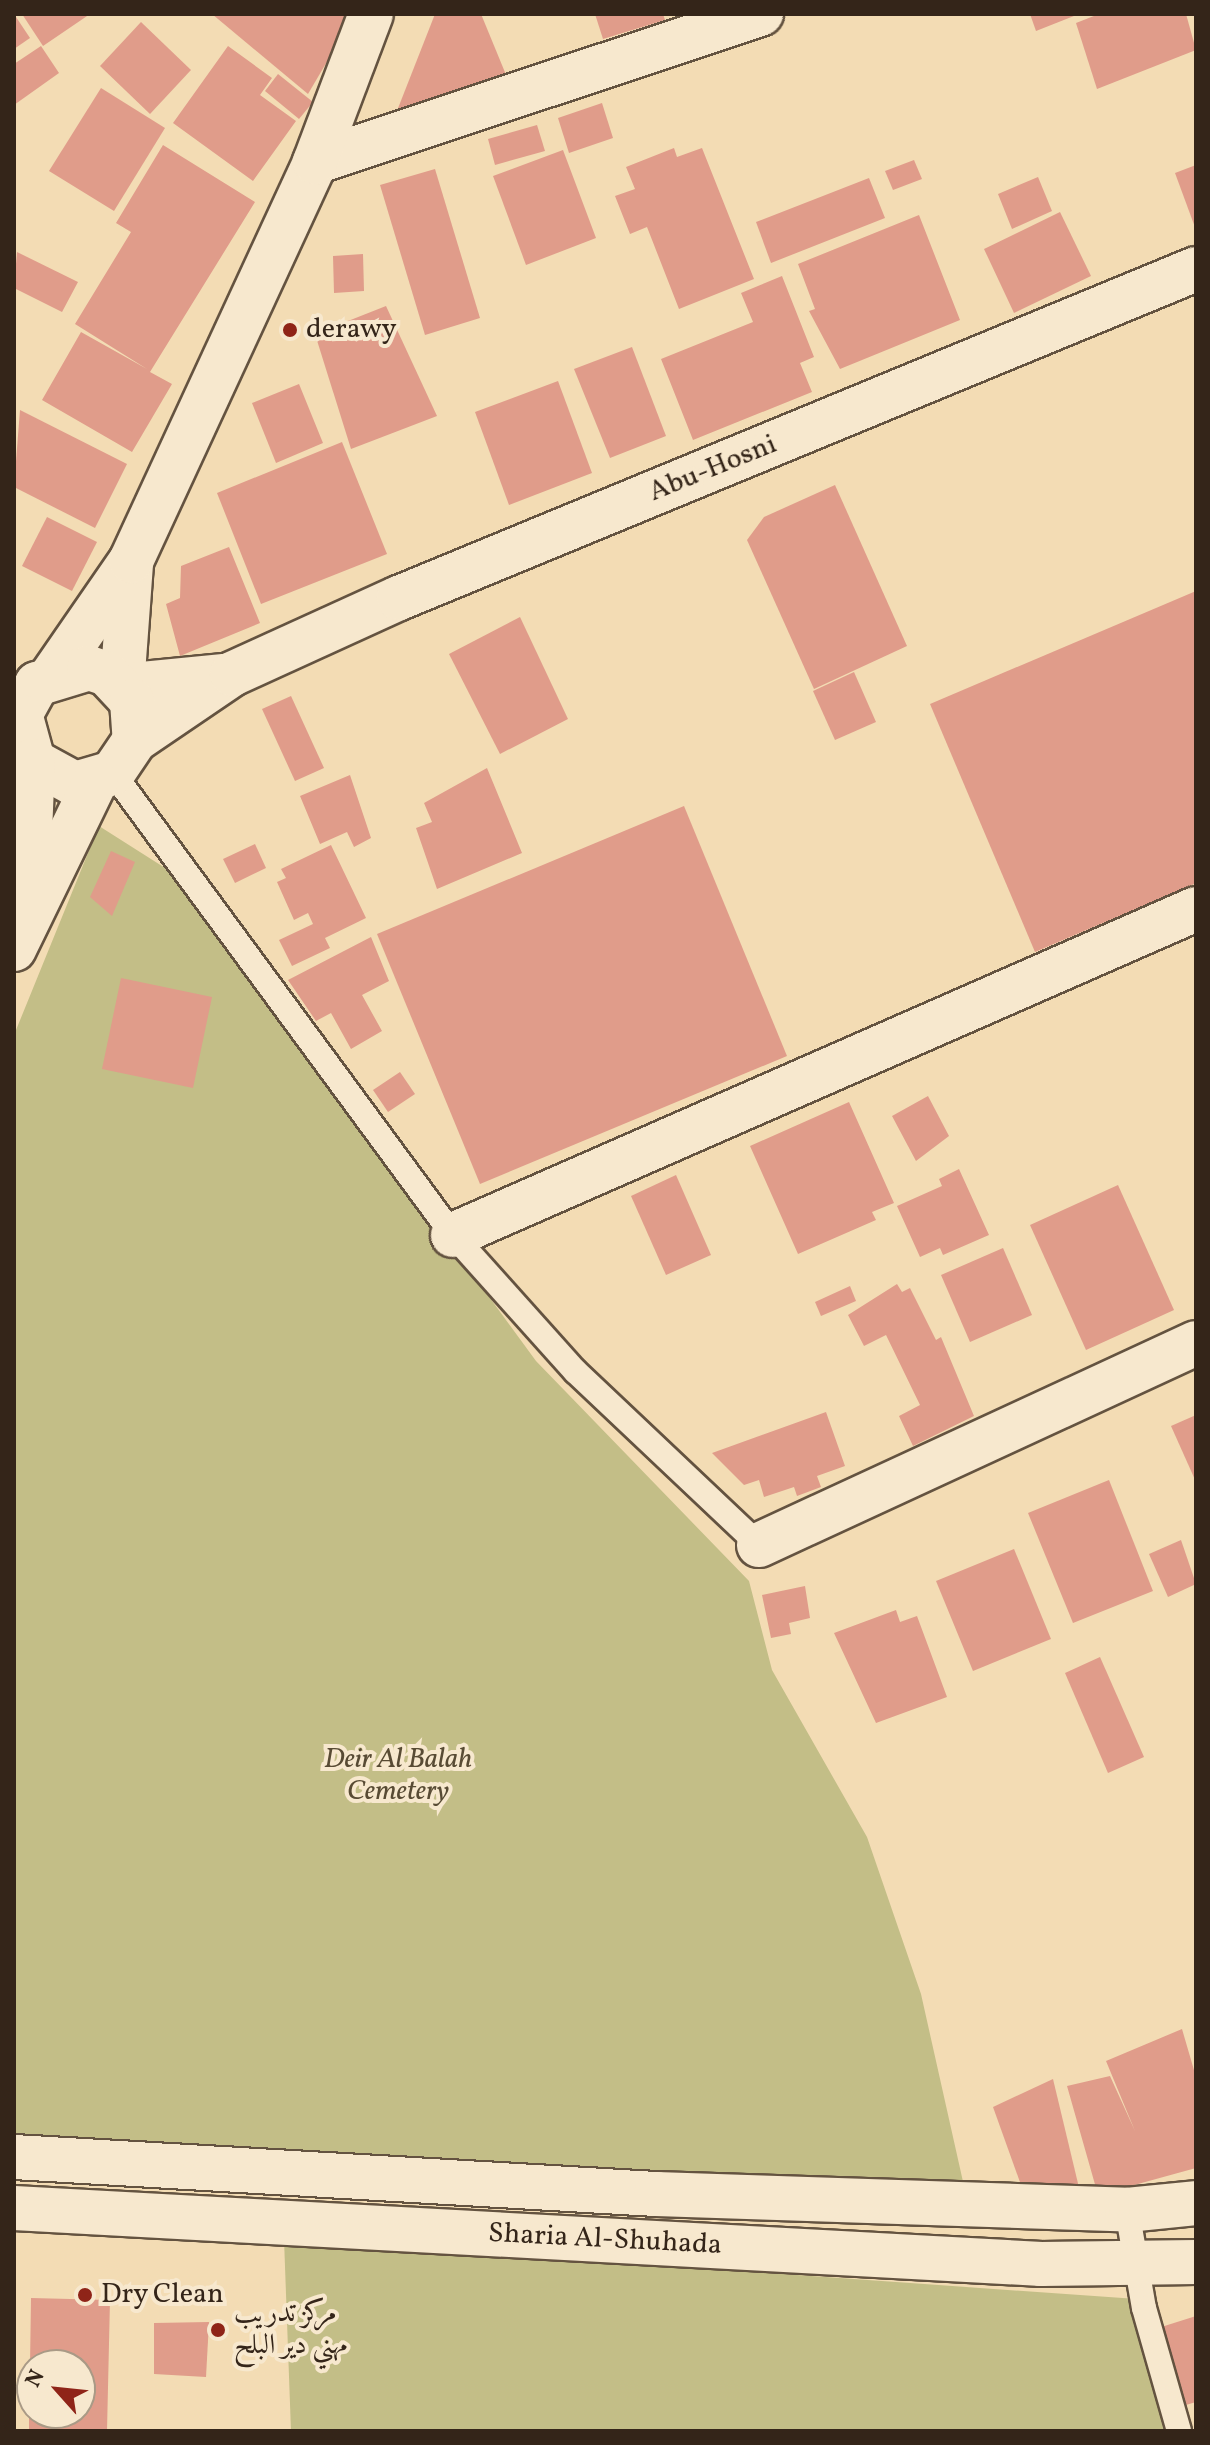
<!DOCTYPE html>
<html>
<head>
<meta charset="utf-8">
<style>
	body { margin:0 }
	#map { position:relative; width:1210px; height:2445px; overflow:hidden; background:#f3dcb4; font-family:Vollkorn,Amiri,serif }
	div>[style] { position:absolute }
	.green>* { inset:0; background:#c3be87 }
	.building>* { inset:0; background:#e09c8a }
	.roads { filter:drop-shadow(2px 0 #645340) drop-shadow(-2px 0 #645340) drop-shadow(0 2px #645340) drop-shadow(0 -2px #645340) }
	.lane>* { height:24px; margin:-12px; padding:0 12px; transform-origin:12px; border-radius:12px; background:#f7e8ce }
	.street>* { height:44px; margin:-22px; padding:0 22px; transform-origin:22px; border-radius:22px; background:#f7e8ce }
	.secondary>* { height:44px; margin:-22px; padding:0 22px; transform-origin:22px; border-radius:22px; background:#f7e8ce }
	.dots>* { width:22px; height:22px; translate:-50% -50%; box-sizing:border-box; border:4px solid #f7e8ce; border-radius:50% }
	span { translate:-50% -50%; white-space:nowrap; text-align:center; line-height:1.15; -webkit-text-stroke:8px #f7e8ce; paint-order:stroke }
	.poi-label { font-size:28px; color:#342519 }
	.left { translate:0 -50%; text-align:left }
	.street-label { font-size:28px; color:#342519 }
	.park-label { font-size:28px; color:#584b34; font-style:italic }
	.frame { position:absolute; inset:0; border:16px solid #342519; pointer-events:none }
	.north { position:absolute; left:16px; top:2349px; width:80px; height:80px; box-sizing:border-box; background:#f7e8ce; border:2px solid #a99a86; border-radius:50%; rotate:297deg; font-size:22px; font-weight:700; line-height:32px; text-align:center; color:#342519 }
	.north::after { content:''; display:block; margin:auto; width:28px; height:36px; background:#8f2418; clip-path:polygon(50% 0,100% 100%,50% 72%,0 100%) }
</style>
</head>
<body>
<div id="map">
	<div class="green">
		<i style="clip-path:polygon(99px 826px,184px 880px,536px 1361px,749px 1581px,772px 1670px,867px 1837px,921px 1994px,966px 2195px,14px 2139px,14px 1035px)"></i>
		<i style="clip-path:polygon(284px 2239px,1137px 2299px,1174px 2431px,291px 2431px)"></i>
	</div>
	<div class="building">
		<i style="clip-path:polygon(14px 14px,30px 38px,14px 49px)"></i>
		<i style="clip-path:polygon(22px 14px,90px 14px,43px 46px)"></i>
		<i style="clip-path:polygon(212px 14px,355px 14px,308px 94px)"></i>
		<i style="clip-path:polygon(435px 14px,481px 14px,511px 87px,393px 121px)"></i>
		<i style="clip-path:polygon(595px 14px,663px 14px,665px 20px,603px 39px)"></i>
		<i style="clip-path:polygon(1030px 14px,1079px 14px,1036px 31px)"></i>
		<i style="clip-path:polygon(1099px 14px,1186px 14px,1196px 50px,1097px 89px,1076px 23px)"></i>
		<i style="clip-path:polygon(141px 22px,191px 70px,150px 114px,100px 66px)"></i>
		<i style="clip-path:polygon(41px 46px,59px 73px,14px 105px,14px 64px)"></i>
		<i style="clip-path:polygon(228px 46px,272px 78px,260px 95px,296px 121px,253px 181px,173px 123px)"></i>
		<i style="clip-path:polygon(278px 74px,313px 102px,299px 119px,265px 91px)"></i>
		<i style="clip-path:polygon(101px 88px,165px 128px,114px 211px,49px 171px)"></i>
		<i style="clip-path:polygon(602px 103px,613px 138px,569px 153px,558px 118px)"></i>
		<i style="clip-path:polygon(537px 125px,545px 151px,495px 165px,488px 139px)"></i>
		<i style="clip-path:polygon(163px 145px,255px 202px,150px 372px,172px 384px,132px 452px,42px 400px,81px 332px,147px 369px,75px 324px,131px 232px,116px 223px)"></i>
		<i style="clip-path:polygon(674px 148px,677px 157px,702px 148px,754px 279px,679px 309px,647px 227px,630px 234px,615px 196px,635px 189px,626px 167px)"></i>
		<i style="clip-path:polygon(563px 150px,596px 238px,526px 265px,493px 176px)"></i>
		<i style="clip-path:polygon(914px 160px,922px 179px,893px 190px,885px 171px)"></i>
		<i style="clip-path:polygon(1196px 165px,1196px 230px,1175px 173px)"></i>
		<i style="clip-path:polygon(435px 169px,480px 318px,425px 335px,380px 185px)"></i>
		<i style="clip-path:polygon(1038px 177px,1052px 211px,1012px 229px,998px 194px)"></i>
		<i style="clip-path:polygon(869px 178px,885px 218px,771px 263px,756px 222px)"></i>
		<i style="clip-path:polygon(1060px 212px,1091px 276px,1014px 313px,984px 249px)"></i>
		<i style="clip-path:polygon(919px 215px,960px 320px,840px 369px,809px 311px,815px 309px,798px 264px)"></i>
		<i style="clip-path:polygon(17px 252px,78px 282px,62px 312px,14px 288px)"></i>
		<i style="clip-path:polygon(363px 254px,364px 291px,334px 293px,333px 256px)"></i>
		<i style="clip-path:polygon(782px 276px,814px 357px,800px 363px,812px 392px,693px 440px,661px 359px,753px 322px,741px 293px)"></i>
		<i style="clip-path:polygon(386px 306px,437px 416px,351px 449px,315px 334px)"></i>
		<i style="clip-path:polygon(632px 347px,666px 436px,610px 458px,574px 369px)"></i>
		<i style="clip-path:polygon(558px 381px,592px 473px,509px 505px,475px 412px)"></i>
		<i style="clip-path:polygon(299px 384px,323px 443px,276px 463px,252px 403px)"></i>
		<i style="clip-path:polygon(20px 410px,127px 464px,95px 528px,14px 487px)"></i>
		<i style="clip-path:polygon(342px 442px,387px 554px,261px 604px,217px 493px)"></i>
		<i style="clip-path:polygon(835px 485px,907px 646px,814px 689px,747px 540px,764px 517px)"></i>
		<i style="clip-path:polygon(47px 517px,97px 542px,72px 591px,22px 566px)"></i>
		<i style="clip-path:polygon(229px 547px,260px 623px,180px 656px,166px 604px,180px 598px,181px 566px)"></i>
		<i style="clip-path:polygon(1196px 591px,1196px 883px,1035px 952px,930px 704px)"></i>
		<i style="clip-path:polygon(520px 617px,568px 719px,500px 754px,449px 654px)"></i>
		<i style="clip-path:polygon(854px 672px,876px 722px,835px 740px,813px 691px)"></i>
		<i style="clip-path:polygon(291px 696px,324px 768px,295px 781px,262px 709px)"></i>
		<i style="clip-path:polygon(487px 768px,522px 853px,437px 889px,416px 828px,432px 822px,424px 803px)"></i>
		<i style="clip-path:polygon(350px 775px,371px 838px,354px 847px,347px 832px,320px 844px,300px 796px)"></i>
		<i style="clip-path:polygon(684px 806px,787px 1056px,480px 1184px,377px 934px)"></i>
		<i style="clip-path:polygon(255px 844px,266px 868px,235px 883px,223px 859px)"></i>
		<i style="clip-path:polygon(331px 845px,366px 918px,325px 938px,330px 948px,292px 966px,279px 940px,313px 924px,308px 913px,294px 920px,277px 882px,286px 878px,281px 869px)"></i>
		<i style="clip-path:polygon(111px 851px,135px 862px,112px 916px,90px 897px)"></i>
		<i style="clip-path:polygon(371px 937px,389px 981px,362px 995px,382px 1031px,351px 1049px,331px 1013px,316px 1021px,288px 980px)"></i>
		<i style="clip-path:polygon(121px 978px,212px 997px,193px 1088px,102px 1069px)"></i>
		<i style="clip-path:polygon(400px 1072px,415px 1094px,388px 1112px,373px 1090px)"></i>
		<i style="clip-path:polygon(928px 1096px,949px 1136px,916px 1161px,892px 1116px)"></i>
		<i style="clip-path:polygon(849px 1102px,894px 1203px,872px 1212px,876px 1220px,798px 1254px,750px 1146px)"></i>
		<i style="clip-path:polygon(959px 1169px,989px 1235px,943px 1255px,940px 1248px,920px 1257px,897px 1206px,942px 1186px,939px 1179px)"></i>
		<i style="clip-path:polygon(676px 1175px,711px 1255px,666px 1275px,631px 1196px)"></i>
		<i style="clip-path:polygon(1118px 1185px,1174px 1310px,1086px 1350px,1030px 1225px)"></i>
		<i style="clip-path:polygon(1003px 1248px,1032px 1315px,970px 1342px,941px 1275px)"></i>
		<i style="clip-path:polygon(897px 1284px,902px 1292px,910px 1288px,936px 1340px,941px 1337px,974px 1416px,913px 1446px,899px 1416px,920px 1405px,886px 1335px,864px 1346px,848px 1315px)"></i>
		<i style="clip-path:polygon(850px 1286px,856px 1301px,821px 1316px,815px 1302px)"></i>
		<i style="clip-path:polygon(826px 1412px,845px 1466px,817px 1476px,821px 1487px,797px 1496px,794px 1487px,764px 1497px,759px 1480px,744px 1485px,712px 1453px)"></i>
		<i style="clip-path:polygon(1196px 1415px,1196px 1482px,1171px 1426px)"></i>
		<i style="clip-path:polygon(1109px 1480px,1153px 1591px,1073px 1623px,1028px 1513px)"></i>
		<i style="clip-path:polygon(1181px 1540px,1196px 1584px,1168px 1597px,1149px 1554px)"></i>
		<i style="clip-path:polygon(1014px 1549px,1051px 1639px,973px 1671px,936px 1581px)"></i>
		<i style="clip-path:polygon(805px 1586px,810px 1618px,789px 1623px,791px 1634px,771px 1638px,762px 1595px)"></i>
		<i style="clip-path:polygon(896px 1610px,900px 1622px,917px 1616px,947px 1697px,876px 1723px,834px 1633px)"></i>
		<i style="clip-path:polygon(1100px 1657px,1144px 1757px,1108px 1773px,1065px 1673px)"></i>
		<i style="clip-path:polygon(1182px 2029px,1196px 2077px,1196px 2168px,1098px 2195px,1067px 2086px,1110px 2076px,1135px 2131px,1106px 2061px)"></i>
		<i style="clip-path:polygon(1053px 2079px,1081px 2196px,1026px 2199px,993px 2107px)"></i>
		<i style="clip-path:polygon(31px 2298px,110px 2300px,107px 2431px,29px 2431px,29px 2392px,32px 2413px,80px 2413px,80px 2365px,30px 2365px)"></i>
		<i style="clip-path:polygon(1196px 2316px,1196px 2402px,1179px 2407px,1155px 2329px)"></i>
		<i style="clip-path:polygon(209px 2322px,206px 2377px,154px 2374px,154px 2323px)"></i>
	</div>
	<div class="roads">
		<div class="lane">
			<i style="left:113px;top:773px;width:574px;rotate:53.65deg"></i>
			<i style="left:453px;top:1235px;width:183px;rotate:48.1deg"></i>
			<i style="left:575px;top:1371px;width:253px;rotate:43.4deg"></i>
			<i style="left:1127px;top:2210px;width:99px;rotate:80.2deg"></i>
			<i style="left:1144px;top:2308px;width:128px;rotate:74.1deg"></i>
		</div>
		<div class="street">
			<i style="left:315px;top:162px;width:470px;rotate:-18.4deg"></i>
			<i style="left:453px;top:1235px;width:811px;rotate:-23.69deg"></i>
			<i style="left:759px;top:1545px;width:481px;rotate:-24.8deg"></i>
		</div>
		<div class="secondary">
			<i style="left:131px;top:564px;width:122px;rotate:94.2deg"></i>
			<i style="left:122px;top:686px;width:100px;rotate:-5.7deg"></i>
			<i style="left:53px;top:674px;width:137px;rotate:-55.4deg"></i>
			<i style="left:131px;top:561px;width:439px;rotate:-65.2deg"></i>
			<i style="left:315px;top:162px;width:158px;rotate:-69.3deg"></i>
			<i style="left:14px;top:726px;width:48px;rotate:-61.3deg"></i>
			<i style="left:37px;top:684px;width:54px;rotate:-17.1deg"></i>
			<i style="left:89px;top:668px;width:19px;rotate:18deg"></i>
			<i style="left:107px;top:674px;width:37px;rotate:47deg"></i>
			<i style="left:132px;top:701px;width:39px;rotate:86deg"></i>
			<i style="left:135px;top:740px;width:40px;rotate:124deg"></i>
			<i style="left:113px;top:773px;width:40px;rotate:164deg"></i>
			<i style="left:75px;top:784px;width:48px;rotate:-151.3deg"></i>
			<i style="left:33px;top:761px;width:46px;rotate:-105.3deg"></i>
			<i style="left:135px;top:740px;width:117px;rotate:-34.2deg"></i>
			<i style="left:232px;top:674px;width:183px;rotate:-24.5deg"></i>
			<i style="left:399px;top:598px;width:862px;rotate:-22.43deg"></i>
			<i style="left:14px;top:767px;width:20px;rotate:-18deg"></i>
			<i style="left:33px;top:761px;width:143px;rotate:92.4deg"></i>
			<i style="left:14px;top:949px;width:186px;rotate:-64.1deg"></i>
			<i style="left:14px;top:2157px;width:643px;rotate:3.3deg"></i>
			<i style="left:656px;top:2194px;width:471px;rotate:1.9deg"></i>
			<i style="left:1127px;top:2210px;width:69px;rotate:-5.8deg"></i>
			<i style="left:14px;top:2208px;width:1029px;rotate:3.12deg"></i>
			<i style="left:1041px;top:2264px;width:155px;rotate:-0.7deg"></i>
		</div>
	</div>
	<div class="dots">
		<i style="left:290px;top:330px;background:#8f2418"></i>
		<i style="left:85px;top:2295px;background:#8f2418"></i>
		<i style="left:218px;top:2330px;background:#8f2418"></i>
	</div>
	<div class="poi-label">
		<span class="left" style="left:306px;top:330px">derawy</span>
		<span class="left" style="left:101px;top:2295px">Dry Clean</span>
		<span class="left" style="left:234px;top:2330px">مركز تدريب<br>مهني دير البلح</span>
	</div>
	<div class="street-label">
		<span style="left:713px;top:469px;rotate:-22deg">Abu-Hosni</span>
		<span style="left:605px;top:2240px;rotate:3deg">Sharia Al-Shuhada</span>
	</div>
	<div class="park-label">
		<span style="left:398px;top:1776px">Deir Al Balah<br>Cemetery</span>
	</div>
	<div class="frame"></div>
	<div class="north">N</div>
</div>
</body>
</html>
